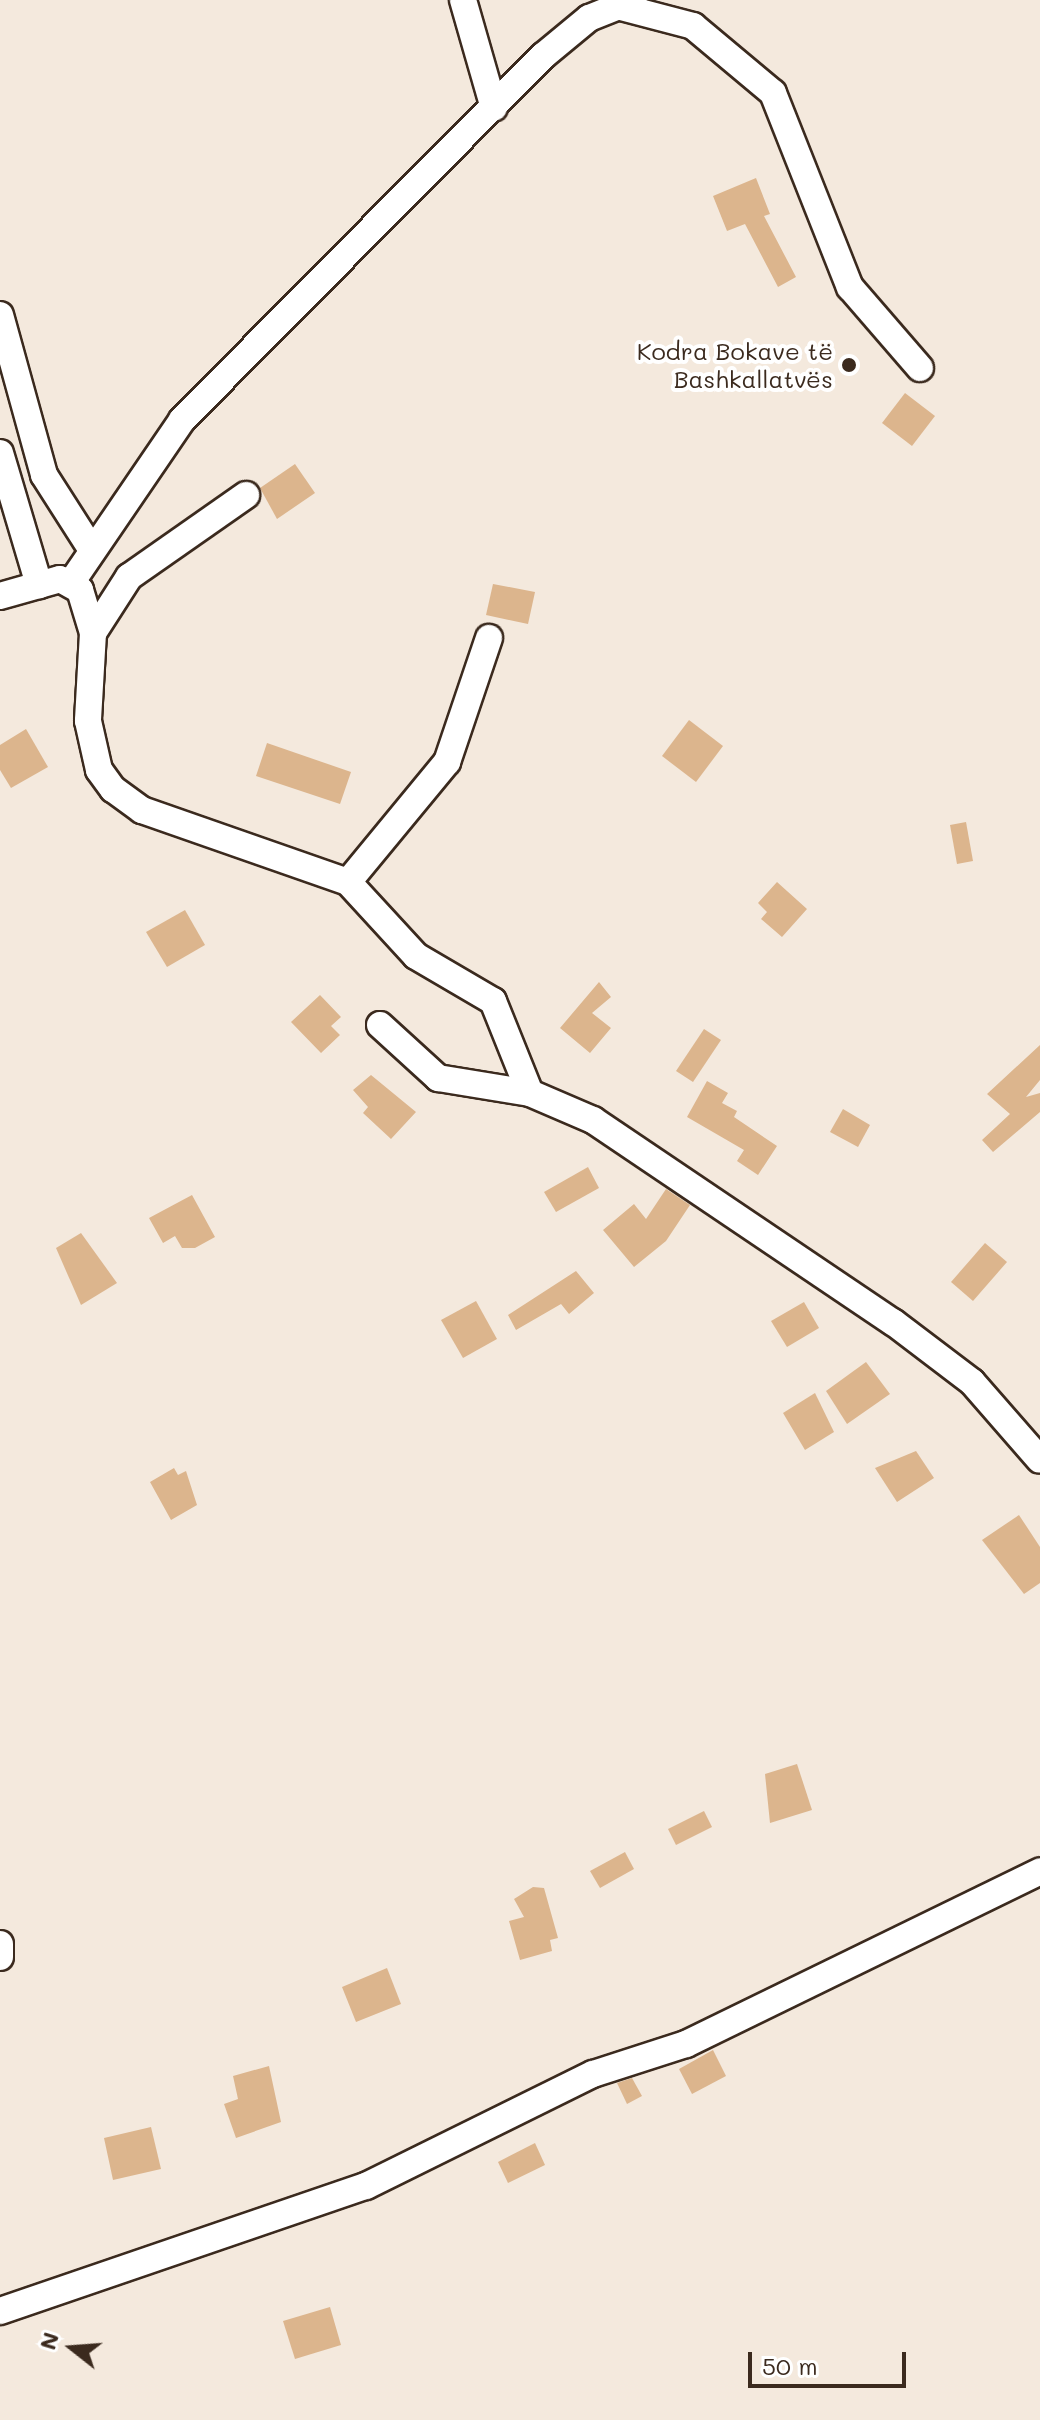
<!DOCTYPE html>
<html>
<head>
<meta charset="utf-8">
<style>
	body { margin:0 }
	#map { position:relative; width:1040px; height:2420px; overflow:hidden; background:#f4e9dd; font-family:Mali,sans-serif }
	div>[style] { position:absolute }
	.building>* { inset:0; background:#dcb58d }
	.roads { filter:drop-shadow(2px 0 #3b2a1e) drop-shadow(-2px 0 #3b2a1e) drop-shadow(0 2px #3b2a1e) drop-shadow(0 -2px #3b2a1e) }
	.minor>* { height:26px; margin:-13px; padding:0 13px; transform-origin:13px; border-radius:13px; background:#fff }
	.dots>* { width:22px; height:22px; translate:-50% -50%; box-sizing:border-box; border:4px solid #fff; border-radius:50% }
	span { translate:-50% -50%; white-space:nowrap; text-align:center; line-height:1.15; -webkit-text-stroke:8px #fff; paint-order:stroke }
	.poi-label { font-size:24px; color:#3b2a1e }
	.right { translate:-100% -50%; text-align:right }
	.north { position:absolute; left:32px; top:2308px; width:80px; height:80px; -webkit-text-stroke:6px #fff; paint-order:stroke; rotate:287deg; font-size:22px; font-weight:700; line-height:32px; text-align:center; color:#3b2a1e }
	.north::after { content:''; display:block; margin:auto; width:28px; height:36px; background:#3b2a1e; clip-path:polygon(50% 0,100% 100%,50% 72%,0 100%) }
	.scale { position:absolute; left:748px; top:2352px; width:158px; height:36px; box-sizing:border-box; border:4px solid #3b2a1e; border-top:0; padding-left:10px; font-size:24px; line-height:28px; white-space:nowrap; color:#3b2a1e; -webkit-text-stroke:6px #fff; paint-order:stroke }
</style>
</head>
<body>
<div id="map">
	<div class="building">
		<i style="clip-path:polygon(756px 178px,770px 214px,764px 216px,796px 277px,778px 287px,745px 224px,727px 231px,713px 196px)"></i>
		<i style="clip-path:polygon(905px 393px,935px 416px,912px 446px,882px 423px)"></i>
		<i style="clip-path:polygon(295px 464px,315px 493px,277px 519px,260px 488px)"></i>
		<i style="clip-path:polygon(493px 584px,535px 592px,528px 624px,486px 615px)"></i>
		<i style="clip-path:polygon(689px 720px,723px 746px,696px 782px,662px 756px)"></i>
		<i style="clip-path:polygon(26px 729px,48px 767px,11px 788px,0 770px,0 745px)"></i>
		<i style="clip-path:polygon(267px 743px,351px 772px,340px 804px,256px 776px)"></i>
		<i style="clip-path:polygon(966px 822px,973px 861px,957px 864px,950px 825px)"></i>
		<i style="clip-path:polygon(777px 882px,807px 909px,782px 937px,761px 919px,767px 912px,758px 903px)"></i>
		<i style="clip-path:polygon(185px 910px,205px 945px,167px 967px,146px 932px)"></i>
		<i style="clip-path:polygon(599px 982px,611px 997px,592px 1013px,611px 1028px,590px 1053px,560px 1028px)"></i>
		<i style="clip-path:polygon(320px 995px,341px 1017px,331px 1026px,340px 1035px,321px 1053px,291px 1022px)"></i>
		<i style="clip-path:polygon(704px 1029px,721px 1040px,693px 1082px,676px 1071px)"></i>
		<i style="clip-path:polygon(1040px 1045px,1040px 1080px,1026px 1097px,1040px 1093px,1040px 1112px,993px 1152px,982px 1140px,1010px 1114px,987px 1094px)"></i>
		<i style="clip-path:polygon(371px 1075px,416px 1112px,391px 1139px,363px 1113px,368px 1107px,353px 1090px)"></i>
		<i style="clip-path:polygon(707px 1081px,728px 1093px,722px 1103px,737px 1111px,734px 1117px,777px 1146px,758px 1175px,737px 1161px,744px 1150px,687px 1117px)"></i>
		<i style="clip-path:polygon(843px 1109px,870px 1125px,858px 1147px,830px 1132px)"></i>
		<i style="clip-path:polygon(588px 1167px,599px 1188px,556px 1212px,544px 1192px)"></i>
		<i style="clip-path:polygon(666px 1189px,690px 1205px,666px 1241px,634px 1267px,603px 1230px,634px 1204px,646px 1219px)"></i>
		<i style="clip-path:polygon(192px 1195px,215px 1237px,195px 1248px,182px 1248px,175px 1236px,163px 1243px,149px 1218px)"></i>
		<i style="clip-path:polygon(81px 1233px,117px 1283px,81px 1305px,56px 1248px)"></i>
		<i style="clip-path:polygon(985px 1243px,1007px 1262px,973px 1301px,951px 1282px)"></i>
		<i style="clip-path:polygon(576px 1271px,594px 1293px,569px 1314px,561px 1304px,516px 1330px,508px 1315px)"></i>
		<i style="clip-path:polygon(476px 1301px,497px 1339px,463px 1358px,441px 1320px)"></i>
		<i style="clip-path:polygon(804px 1302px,819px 1328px,787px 1347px,771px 1321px)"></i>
		<i style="clip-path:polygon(866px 1362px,890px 1394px,847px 1424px,826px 1391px)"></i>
		<i style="clip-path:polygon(815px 1393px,834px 1432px,805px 1450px,783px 1413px)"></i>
		<i style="clip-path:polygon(916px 1451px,934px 1478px,897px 1502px,875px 1468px)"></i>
		<i style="clip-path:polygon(174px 1468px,178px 1475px,186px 1471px,197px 1505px,171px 1520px,150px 1482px)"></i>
		<i style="clip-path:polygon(1019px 1515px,1040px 1547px,1040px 1583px,1024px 1594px,982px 1540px)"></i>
		<i style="clip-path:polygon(797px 1764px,812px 1810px,770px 1823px,765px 1774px)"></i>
		<i style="clip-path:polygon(704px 1811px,712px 1827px,676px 1845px,668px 1829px)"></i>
		<i style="clip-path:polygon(625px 1852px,634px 1869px,600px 1888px,590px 1871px)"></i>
		<i style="clip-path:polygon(533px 1887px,544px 1888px,558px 1938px,550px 1940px,552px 1951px,520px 1960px,509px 1921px,524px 1917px,514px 1899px)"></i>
		<i style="clip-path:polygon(387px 1968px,401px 2004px,356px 2022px,342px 1987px)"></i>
		<i style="clip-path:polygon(713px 2050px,726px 2076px,692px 2094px,679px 2069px)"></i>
		<i style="clip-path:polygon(269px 2066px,281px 2122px,236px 2138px,224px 2104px,238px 2099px,233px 2076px)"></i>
		<i style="clip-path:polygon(632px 2078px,642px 2096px,627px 2104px,617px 2083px)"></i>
		<i style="clip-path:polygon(151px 2127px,161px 2169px,113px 2180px,104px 2138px)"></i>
		<i style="clip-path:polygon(535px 2143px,545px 2165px,508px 2183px,498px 2162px)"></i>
		<i style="clip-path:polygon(330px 2307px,341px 2345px,295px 2359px,283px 2321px)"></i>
	</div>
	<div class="roads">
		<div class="minor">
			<i style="left:463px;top:0;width:112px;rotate:74deg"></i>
			<i style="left:617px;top:6px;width:79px;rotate:14.7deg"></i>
			<i style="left:693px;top:26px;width:104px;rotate:39.9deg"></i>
			<i style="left:773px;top:93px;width:209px;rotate:68.4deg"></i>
			<i style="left:850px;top:287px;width:107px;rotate:49.2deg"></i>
			<i style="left:0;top:315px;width:166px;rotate:74.6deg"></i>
			<i style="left:44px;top:475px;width:89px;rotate:57.4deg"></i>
			<i style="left:0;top:453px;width:138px;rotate:73.5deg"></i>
			<i style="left:73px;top:580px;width:194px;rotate:-55.7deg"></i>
			<i style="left:182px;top:420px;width:513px;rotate:-45.24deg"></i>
			<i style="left:543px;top:56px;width:60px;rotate:-39.6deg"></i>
			<i style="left:589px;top:18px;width:48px;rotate:-21.8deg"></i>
			<i style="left:0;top:596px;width:62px;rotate:-15.8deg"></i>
			<i style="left:60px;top:579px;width:23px;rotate:29deg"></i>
			<i style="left:80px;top:590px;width:45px;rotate:73.2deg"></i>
			<i style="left:93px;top:633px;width:88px;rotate:93.3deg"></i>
			<i style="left:88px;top:721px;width:50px;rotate:77.3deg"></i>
			<i style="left:99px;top:770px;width:24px;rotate:54deg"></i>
			<i style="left:113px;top:789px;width:36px;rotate:36deg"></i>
			<i style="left:142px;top:810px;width:218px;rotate:19.3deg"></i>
			<i style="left:348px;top:882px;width:100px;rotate:47.4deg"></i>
			<i style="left:416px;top:956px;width:89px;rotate:30.3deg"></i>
			<i style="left:493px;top:1001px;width:99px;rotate:68.1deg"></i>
			<i style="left:530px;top:1093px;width:69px;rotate:23.2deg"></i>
			<i style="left:593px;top:1120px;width:362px;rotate:34deg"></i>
			<i style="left:893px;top:1322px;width:99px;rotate:37.2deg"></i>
			<i style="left:972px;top:1382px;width:103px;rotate:48.9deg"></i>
			<i style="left:93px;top:633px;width:67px;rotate:-57.3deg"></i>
			<i style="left:129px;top:577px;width:143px;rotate:-35deg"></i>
			<i style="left:348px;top:882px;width:156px;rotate:-50.5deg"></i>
			<i style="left:447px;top:762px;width:131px;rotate:-71.3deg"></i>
			<i style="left:380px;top:1025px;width:79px;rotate:42.4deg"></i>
			<i style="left:438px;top:1078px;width:93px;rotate:9.3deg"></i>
			<i style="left:0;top:1944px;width:13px;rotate:90deg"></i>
			<i style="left:0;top:2311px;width:387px;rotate:-18.9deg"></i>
			<i style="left:366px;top:2186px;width:253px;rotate:-26.3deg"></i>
			<i style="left:593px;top:2074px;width:98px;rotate:-17.9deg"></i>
			<i style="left:686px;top:2044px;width:394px;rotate:-26deg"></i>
		</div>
	</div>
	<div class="dots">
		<i style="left:849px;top:365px;background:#3b2a1e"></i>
	</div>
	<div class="poi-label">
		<span class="right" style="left:833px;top:365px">Kodra Bokave të<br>Bashkallatvës</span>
	</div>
	<div class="north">N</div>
	<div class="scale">50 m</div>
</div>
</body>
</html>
